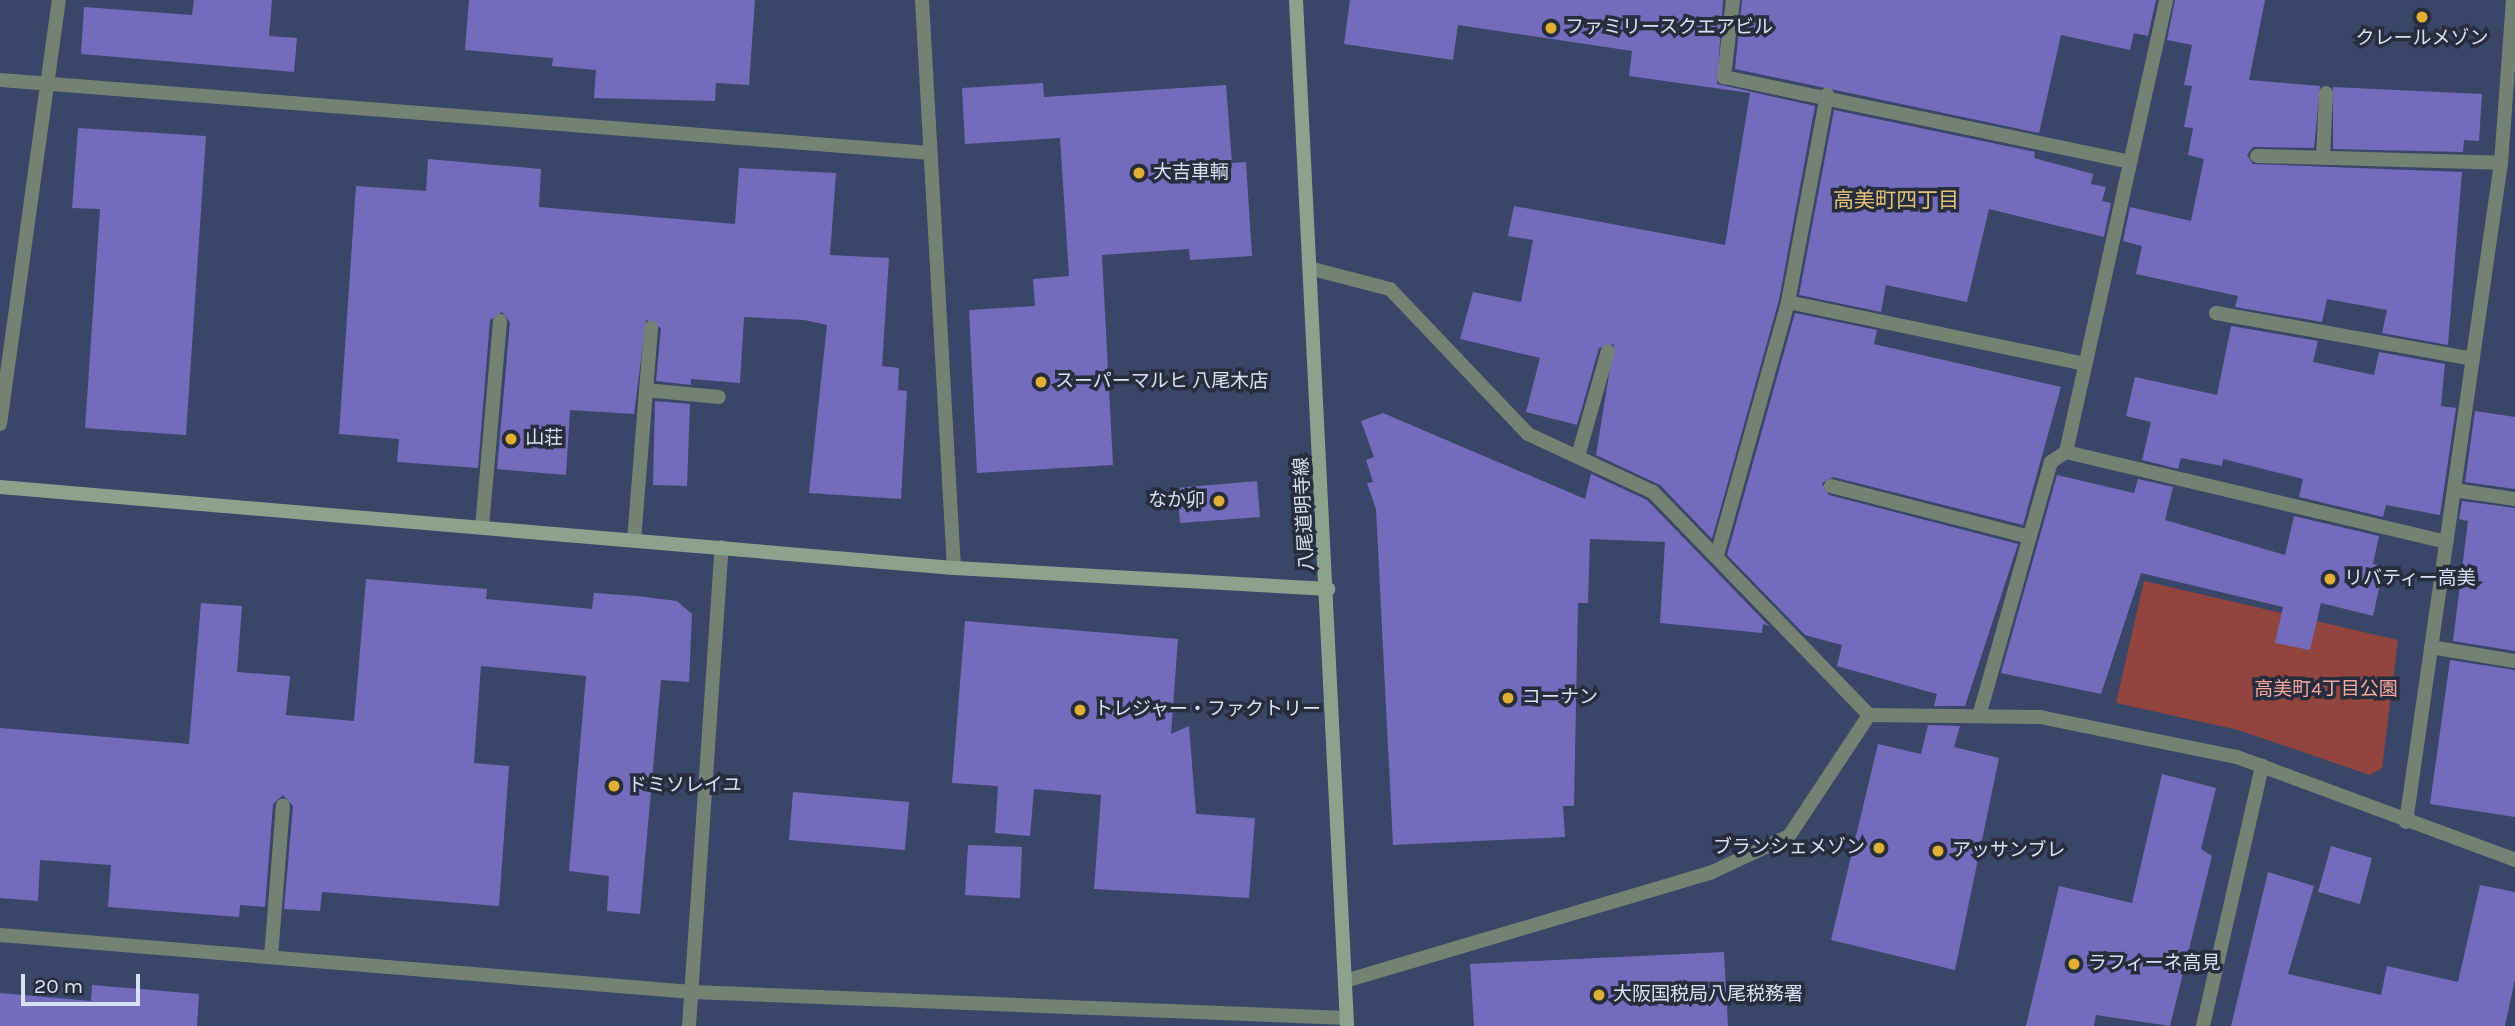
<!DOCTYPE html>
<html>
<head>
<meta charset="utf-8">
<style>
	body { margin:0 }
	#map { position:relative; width:2515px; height:1026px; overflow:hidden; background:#394667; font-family:Karla,"Noto Sans JP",sans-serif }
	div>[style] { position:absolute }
	.green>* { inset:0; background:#92443e }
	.building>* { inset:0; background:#746bbd }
	.lane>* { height:14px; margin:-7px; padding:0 7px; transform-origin:7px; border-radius:7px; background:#748274 }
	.street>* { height:14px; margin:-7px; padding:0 7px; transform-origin:7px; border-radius:7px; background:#748274 }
	.secondary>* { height:14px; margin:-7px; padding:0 7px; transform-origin:7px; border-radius:7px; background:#8ba28d }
	.dots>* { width:19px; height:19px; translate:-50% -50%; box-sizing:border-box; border:4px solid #272d3d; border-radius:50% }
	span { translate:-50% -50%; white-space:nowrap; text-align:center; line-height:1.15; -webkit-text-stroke:7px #272d3d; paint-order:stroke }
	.poi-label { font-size:19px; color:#d7e0f4 }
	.left { translate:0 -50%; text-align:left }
	.right { translate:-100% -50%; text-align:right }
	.street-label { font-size:19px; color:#d7e0f4 }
	.park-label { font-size:19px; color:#f4a89f }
	.neighbourhood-label { font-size:21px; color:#e2c278 }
	.scale { position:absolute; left:21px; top:974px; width:119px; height:32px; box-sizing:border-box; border:4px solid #d7e0f4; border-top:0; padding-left:9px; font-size:21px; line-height:24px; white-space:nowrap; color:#d7e0f4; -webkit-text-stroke:5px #272d3d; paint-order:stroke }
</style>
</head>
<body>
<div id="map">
	<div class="green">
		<i style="clip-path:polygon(2144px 581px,2398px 640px,2382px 768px,2370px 775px,2238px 730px,2116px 703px)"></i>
	</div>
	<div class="building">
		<i style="clip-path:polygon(194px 0,272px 0,269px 36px,297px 38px,294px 72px,81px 54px,84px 7px,192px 15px)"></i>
		<i style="clip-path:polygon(469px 0,755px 0,749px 85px,716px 83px,715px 101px,594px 98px,596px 70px,552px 66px,553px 58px,465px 50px)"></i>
		<i style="clip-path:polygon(1350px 0,1723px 0,1717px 84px,1815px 106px,1779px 300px,1712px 539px,1660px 485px,1596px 455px,1614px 344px,1599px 348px,1577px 425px,1526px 412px,1540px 358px,1460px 339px,1473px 292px,1521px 302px,1533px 240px,1508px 236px,1514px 206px,1725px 245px,1750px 93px,1629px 76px,1632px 51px,1458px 25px,1453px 60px,1344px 44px)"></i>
		<i style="clip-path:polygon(1742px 0,2156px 0,2148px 36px,2134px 33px,2130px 50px,2061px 35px,2039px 133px,1735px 69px)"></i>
		<i style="clip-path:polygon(2175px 0,2265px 0,2249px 80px,2320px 86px,2314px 148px,2253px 147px,2247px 155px,2253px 164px,2462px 172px,2448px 345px,2382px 333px,2387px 310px,2327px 299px,2322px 322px,2235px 307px,2238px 296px,2136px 274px,2142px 246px,2123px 241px,2130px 207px,2191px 221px,2204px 159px,2188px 155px,2193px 128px,2184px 127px,2192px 86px,2184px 85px,2192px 45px,2167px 40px)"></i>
		<i style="clip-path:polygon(1043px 83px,1044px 97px,1226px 85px,1232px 163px,1246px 162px,1252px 256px,1190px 260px,1189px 249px,1102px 255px,1113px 465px,977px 473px,969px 310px,1035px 306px,1033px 279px,1069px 276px,1060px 138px,965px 144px,962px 88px)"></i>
		<i style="clip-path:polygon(2333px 87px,2482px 94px,2479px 141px,2464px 140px,2463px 152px,2333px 149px)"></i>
		<i style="clip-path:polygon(1834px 110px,2035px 152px,2034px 158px,2093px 174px,2091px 184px,2106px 187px,2102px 201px,2111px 203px,2104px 237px,1989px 209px,1967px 302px,1886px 285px,1881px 312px,1799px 295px)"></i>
		<i style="clip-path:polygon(78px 128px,206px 136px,186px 435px,85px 428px,100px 209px,72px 208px)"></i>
		<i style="clip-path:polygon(428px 159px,541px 169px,539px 207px,735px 224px,739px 168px,836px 173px,830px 255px,889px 258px,882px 366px,899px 368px,898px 390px,907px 391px,901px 499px,809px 493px,827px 325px,804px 320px,744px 317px,740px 383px,691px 379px,691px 385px,656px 381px,661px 328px,646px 320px,634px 414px,570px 410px,566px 475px,497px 469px,510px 322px,502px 312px,490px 320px,478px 468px,397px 462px,399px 439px,339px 434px,356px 186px,426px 191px)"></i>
		<i style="clip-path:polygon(1795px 313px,1877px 330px,1874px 344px,2061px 387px,2023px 525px,1833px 477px,1822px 483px,1829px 495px,2018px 544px,1965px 706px,1934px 706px,1937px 694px,1837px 666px,1842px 645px,1805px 635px,1727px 555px)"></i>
		<i style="clip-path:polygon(2231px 326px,2318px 341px,2313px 362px,2374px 375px,2379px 352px,2445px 364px,2441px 406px,2456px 408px,2440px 515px,2386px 505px,2383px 517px,2299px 497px,2303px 479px,2223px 459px,2222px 466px,2181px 458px,2178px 469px,2142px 460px,2151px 422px,2126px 416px,2135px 377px,2217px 395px)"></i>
		<i style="clip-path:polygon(655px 401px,690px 404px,687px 486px,653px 485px)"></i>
		<i style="clip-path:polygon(2475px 411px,2515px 417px,2515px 489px,2465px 482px)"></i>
		<i style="clip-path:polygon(1383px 413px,1585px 499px,1591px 474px,1647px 500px,1769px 626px,1763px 624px,1762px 633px,1660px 623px,1665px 542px,1590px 539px,1588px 603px,1578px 603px,1574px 806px,1563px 806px,1565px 837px,1393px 845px,1376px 509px,1367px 483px,1373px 482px,1366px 460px,1374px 457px,1361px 421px)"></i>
		<i style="clip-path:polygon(2057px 475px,2134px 493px,2138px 479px,2173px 487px,2165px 520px,2285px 555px,2294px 516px,2379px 536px,2373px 564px,2384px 566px,2373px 616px,2321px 603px,2310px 650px,2275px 643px,2283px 607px,2141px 573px,2101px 694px,2001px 673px)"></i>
		<i style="clip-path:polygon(1257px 481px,1260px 517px,1180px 523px,1177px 488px)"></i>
		<i style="clip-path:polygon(2462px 501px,2515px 508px,2515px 651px,2453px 641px,2468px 521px,2459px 519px)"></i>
		<i style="clip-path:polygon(366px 579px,487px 589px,486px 599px,592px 609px,594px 593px,637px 596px,677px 601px,692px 614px,689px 682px,661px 680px,640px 914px,607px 911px,609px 876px,569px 871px,586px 676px,481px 666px,474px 763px,509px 766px,499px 906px,322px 892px,320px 911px,284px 909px,293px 806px,283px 795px,273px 804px,265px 907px,240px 905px,239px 917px,108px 907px,111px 865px,40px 860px,38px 901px,0 898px,0 728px,189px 744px,201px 603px,242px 606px,237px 672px,290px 676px,286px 715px,354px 721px)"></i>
		<i style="clip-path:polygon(965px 621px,1178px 639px,1171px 734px,1189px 726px,1196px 814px,1255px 818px,1249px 898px,1094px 889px,1101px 795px,1034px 789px,1030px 836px,995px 833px,998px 786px,952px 783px)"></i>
		<i style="clip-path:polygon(2450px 660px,2515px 670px,2515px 817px,2430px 804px)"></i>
		<i style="clip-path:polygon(1928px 725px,1960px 726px,1954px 747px,1999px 758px,1955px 970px,1831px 940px,1878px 744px,1921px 754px)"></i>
		<i style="clip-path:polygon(2162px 774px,2216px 788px,2201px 849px,2212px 856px,2170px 1026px,2096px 1015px,2094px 1026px,2026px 1026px,2059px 886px,2132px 903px)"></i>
		<i style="clip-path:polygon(793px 792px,909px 802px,905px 850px,789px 840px)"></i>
		<i style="clip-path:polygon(968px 845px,1022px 847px,1020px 898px,965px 895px)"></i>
		<i style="clip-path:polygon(2331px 846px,2372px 858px,2360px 904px,2318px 892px)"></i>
		<i style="clip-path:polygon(2268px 872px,2314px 886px,2288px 974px,2381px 995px,2387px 966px,2458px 982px,2480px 885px,2515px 892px,2515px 979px,2505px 1026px,2231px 1026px)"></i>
		<i style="clip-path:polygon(1724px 952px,1728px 1026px,1474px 1026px,1470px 964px)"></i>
		<i style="clip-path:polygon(92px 985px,199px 994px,197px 1026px,0 1026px,0 993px,91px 1001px)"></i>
	</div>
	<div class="lane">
		<i style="left:2257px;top:156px;width:244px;rotate:1.6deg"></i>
		<i style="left:2323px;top:157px;width:64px;rotate:-87.3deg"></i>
		<i style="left:646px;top:390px;width:73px;rotate:5.5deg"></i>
		<i style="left:1578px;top:456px;width:109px;rotate:-74.1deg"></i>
		<i style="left:1831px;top:486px;width:205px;rotate:14.4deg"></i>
		<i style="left:2454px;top:490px;width:62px;rotate:8.4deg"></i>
		<i style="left:482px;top:527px;width:207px;rotate:-85deg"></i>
		<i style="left:634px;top:540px;width:213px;rotate:-85.4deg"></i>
		<i style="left:2431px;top:647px;width:85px;rotate:9.5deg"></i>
		<i style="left:271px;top:957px;width:152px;rotate:-85.5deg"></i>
	</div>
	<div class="street">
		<i style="left:922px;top:0;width:569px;rotate:86.78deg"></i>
		<i style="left:1733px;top:0;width:78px;rotate:96.7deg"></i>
		<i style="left:1724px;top:77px;width:415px;rotate:11.8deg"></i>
		<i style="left:0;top:80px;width:933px;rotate:4.49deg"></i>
		<i style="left:1313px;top:269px;width:80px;rotate:14.6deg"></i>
		<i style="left:1390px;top:289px;width:200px;rotate:46.4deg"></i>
		<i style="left:1528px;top:434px;width:138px;rotate:24.9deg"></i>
		<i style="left:1653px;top:492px;width:310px;rotate:45.9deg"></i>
		<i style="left:1869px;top:715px;width:171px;rotate:0.7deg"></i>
		<i style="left:2040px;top:717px;width:201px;rotate:11.5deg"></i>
		<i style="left:2237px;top:757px;width:296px;rotate:20.3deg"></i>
		<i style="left:1788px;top:302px;width:304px;rotate:11.8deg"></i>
		<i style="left:2216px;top:313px;width:261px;rotate:10.1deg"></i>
		<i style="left:0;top:424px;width:428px;rotate:-82.1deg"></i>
		<i style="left:2066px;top:452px;width:391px;rotate:13.3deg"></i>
		<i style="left:1717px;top:555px;width:263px;rotate:-74.3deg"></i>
		<i style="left:1788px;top:302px;width:211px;rotate:-79.3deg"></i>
		<i style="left:1979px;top:716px;width:264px;rotate:-74.2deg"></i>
		<i style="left:2051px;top:462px;width:18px;rotate:-34deg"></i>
		<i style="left:2066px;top:452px;width:463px;rotate:-77.5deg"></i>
		<i style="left:2406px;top:822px;width:666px;rotate:-81.8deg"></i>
		<i style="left:2501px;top:163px;width:163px;rotate:-85.8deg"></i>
		<i style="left:0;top:935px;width:694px;rotate:4.71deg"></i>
		<i style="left:692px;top:992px;width:655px;rotate:2.28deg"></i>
		<i style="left:1345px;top:981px;width:381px;rotate:-16.5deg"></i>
		<i style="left:1710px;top:873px;width:87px;rotate:-25.1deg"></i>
		<i style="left:1789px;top:836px;width:145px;rotate:-56.5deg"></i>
		<i style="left:689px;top:1026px;width:480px;rotate:-86.1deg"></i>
		<i style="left:2203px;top:1026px;width:267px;rotate:-77.2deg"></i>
	</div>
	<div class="secondary">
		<i style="left:1296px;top:0;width:1027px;rotate:87.15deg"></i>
		<i style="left:0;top:487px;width:957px;rotate:4.85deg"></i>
		<i style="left:954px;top:568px;width:375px;rotate:3.2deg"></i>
	</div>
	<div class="dots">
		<i style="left:2422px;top:17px;background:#dfb034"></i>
		<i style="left:1551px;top:28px;background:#dfb034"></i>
		<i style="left:1139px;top:173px;background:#dfb034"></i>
		<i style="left:1041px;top:382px;background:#dfb034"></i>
		<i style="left:511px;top:439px;background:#dfb034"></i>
		<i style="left:1219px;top:501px;background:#dfb034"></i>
		<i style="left:2330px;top:579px;background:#dfb034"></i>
		<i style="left:1508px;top:698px;background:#dfb034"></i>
		<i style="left:1080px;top:710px;background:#dfb034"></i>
		<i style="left:614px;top:786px;background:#dfb034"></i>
		<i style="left:1879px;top:848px;background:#dfb034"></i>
		<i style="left:1938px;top:851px;background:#dfb034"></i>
		<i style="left:2074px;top:964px;background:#dfb034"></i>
		<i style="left:1599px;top:995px;background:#dfb034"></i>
	</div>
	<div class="poi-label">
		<span class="left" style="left:1565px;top:28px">ファミリースクエアビル</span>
		<span style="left:2422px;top:39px">クレールメゾン</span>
		<span class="left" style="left:1153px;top:173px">大吉車輌</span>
		<span class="left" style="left:1055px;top:382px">スーパーマルヒ 八尾木店</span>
		<span class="left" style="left:525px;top:439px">山荘</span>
		<span class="right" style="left:1205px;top:501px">なか卯</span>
		<span class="left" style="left:2344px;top:579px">リバティー高美</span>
		<span class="left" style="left:1522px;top:698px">コーナン</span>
		<span class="left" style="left:1094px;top:710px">トレジャー・ファクトリー</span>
		<span class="left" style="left:628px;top:786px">ドミソレイユ</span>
		<span class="right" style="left:1865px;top:848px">ブランシェメゾン</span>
		<span class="left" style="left:1952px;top:851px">アッサンブレ</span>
		<span class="left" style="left:2088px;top:964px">ラフィーネ高見</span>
		<span class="left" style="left:1613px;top:995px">大阪国税局八尾税務署</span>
	</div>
	<div class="street-label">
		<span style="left:1305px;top:514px;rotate:-93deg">八尾道明寺線</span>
	</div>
	<div class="park-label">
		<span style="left:2326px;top:690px">高美町4丁目公園</span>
	</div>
	<div class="neighbourhood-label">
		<span style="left:1896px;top:200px">高美町四丁目</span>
	</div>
	<div class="scale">20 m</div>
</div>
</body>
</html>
